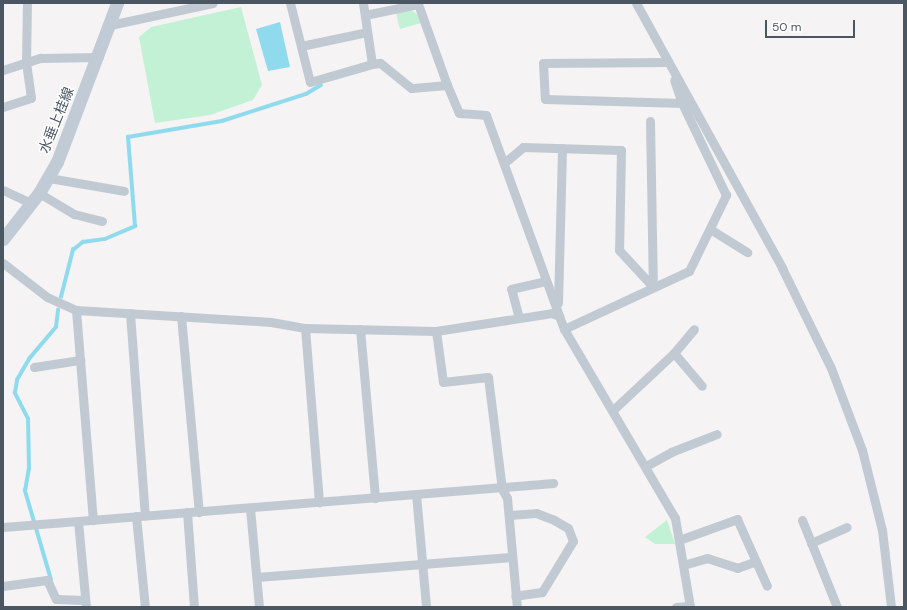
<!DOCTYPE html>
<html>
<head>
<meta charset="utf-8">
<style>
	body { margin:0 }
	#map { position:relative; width:907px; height:610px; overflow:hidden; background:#f5f3f3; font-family:"DM Sans","Noto Sans JP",sans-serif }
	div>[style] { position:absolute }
	.green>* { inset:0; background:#c3f1d5 }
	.water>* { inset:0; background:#90daee }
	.stream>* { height:3.5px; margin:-1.75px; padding:0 1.75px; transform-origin:1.75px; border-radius:1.75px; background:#90daee }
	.minor>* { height:9px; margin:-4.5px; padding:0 4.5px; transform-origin:4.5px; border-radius:4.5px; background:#c1cad2 }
	.secondary>* { height:13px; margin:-6.5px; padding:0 6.5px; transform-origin:6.5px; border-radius:6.5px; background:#c1cbd6 }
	span { translate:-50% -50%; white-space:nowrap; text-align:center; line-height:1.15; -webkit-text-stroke:3px #fff; paint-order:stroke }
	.street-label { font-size:14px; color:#4a5661 }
	.frame { position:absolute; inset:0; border:4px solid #4a5661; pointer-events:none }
	.scale { position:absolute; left:765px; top:20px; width:90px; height:18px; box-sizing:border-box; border:2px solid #4a5661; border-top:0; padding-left:5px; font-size:12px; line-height:14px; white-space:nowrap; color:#4a5661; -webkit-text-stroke:3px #fff; paint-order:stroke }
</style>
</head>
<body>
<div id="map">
	<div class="green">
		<i style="clip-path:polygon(241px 7px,262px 85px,253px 100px,210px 115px,155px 123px,139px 37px,151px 27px)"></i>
		<i style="clip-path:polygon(411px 10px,418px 15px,421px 23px,400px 29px,396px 13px)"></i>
		<i style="clip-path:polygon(667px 520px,675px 544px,655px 544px,645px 537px)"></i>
	</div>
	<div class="water">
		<i style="clip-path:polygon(280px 22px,290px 67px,268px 71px,256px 29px)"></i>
	</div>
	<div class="stream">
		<i style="left:61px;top:297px;width:49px;rotate:-75.7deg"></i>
		<i style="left:73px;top:250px;width:13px;rotate:-39deg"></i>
		<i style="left:83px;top:242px;width:22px;rotate:-8deg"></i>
		<i style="left:105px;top:239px;width:33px;rotate:-23deg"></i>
		<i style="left:135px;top:226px;width:89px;rotate:-94.5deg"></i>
		<i style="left:128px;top:137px;width:95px;rotate:-9.7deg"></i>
		<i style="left:222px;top:121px;width:88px;rotate:-17.8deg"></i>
		<i style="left:306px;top:94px;width:17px;rotate:-31deg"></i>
		<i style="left:51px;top:580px;width:93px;rotate:-106.3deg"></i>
		<i style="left:25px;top:491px;width:22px;rotate:-80deg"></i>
		<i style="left:29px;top:469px;width:50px;rotate:-91.1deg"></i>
		<i style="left:28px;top:419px;width:29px;rotate:-117deg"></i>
		<i style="left:15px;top:393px;width:13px;rotate:-81deg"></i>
		<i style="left:17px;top:380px;width:24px;rotate:-60deg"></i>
		<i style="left:29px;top:359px;width:42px;rotate:-49.8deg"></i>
		<i style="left:56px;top:327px;width:17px;rotate:-83deg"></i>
	</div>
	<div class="minor">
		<i style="left:290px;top:3px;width:81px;rotate:75.8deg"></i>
		<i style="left:310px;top:82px;width:65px;rotate:-16.2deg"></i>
		<i style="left:372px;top:64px;width:62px;rotate:-98.4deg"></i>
		<i style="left:636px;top:3px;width:303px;rotate:61.1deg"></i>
		<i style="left:782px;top:268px;width:111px;rotate:63.9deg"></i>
		<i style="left:831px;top:368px;width:88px;rotate:69.3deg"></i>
		<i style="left:862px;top:450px;width:82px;rotate:76deg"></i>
		<i style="left:882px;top:530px;width:78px;rotate:83.3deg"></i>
		<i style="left:365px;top:15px;width:54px;rotate:-11.7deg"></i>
		<i style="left:418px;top:4px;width:86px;rotate:70.3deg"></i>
		<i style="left:447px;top:85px;width:36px;rotate:175deg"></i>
		<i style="left:411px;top:88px;width:40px;rotate:-141deg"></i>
		<i style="left:380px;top:63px;width:8px;rotate:173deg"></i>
		<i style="left:110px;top:25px;width:105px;rotate:-12.1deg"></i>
		<i style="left:301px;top:46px;width:67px;rotate:-12deg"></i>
		<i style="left:668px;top:62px;width:125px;rotate:179.5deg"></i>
		<i style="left:543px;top:63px;width:36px;rotate:87deg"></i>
		<i style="left:545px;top:99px;width:137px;rotate:1.7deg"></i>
		<i style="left:3px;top:70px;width:40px;rotate:-18deg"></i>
		<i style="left:41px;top:58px;width:58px;rotate:-1deg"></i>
		<i style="left:447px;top:85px;width:30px;rotate:67deg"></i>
		<i style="left:459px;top:113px;width:27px;rotate:4deg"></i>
		<i style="left:486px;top:115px;width:228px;rotate:70deg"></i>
		<i style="left:564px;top:329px;width:219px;rotate:59.6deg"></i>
		<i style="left:675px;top:518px;width:90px;rotate:80.4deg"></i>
		<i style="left:3px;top:107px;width:29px;rotate:-18deg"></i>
		<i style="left:31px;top:98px;width:34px;rotate:-98deg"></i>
		<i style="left:26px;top:64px;width:61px;rotate:-89.1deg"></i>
		<i style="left:650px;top:121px;width:166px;rotate:89deg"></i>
		<i style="left:504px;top:163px;width:25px;rotate:-40deg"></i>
		<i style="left:523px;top:147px;width:98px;rotate:1.8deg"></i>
		<i style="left:621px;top:150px;width:100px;rotate:91.1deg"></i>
		<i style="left:619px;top:250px;width:50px;rotate:47.4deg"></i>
		<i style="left:49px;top:178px;width:76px;rotate:9.8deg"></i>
		<i style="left:3px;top:190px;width:31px;rotate:25deg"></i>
		<i style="left:39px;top:193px;width:41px;rotate:31deg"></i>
		<i style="left:74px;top:214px;width:29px;rotate:14deg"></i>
		<i style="left:710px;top:229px;width:44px;rotate:31.9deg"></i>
		<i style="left:3px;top:263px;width:56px;rotate:37.7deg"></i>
		<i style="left:47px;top:297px;width:32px;rotate:24deg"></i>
		<i style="left:76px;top:310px;width:195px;rotate:3.5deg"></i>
		<i style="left:271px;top:322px;width:35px;rotate:10deg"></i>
		<i style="left:305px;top:328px;width:131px;rotate:1.3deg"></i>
		<i style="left:436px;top:331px;width:117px;rotate:-8.8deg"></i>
		<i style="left:552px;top:313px;width:8px;rotate:23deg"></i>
		<i style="left:558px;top:303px;width:155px;rotate:-88.5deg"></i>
		<i style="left:76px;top:310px;width:211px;rotate:85.4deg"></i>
		<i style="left:130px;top:313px;width:203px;rotate:85.8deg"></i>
		<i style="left:181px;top:316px;width:197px;rotate:84.8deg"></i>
		<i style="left:519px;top:318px;width:30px;rotate:-105deg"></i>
		<i style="left:511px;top:289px;width:35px;rotate:-13deg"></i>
		<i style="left:305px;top:328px;width:175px;rotate:85.4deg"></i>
		<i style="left:360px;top:329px;width:170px;rotate:84.9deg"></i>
		<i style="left:564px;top:329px;width:138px;rotate:-24.9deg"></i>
		<i style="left:689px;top:271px;width:85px;rotate:-64deg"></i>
		<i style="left:726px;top:195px;width:102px;rotate:-115.6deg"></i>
		<i style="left:682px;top:103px;width:24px;rotate:-109deg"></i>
		<i style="left:436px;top:331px;width:51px;rotate:82.2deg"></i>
		<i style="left:443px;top:382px;width:45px;rotate:-6.3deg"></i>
		<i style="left:488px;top:377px;width:113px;rotate:82.9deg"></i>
		<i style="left:502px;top:489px;width:10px;rotate:61deg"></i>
		<i style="left:507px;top:498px;width:109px;rotate:84.8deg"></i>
		<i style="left:674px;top:353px;width:43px;rotate:49.7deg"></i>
		<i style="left:34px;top:367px;width:47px;rotate:-8.7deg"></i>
		<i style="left:613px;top:410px;width:83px;rotate:-43.1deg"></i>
		<i style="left:674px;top:353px;width:31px;rotate:-50deg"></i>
		<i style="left:646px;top:466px;width:29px;rotate:-29deg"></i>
		<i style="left:671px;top:452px;width:49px;rotate:-21.4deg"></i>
		<i style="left:416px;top:494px;width:113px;rotate:84.9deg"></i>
		<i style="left:250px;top:508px;width:99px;rotate:84.8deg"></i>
		<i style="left:187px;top:512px;width:95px;rotate:85.8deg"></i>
		<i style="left:509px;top:515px;width:27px;rotate:-4deg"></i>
		<i style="left:536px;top:513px;width:19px;rotate:21deg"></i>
		<i style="left:554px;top:520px;width:16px;rotate:30deg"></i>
		<i style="left:568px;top:528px;width:14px;rotate:69deg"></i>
		<i style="left:573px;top:541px;width:60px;rotate:121.3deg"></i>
		<i style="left:542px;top:592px;width:27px;rotate:172deg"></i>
		<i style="left:136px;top:516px;width:91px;rotate:84.4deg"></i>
		<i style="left:802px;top:520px;width:94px;rotate:68.1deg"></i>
		<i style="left:78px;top:521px;width:86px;rotate:84.7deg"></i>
		<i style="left:3px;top:527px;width:552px;rotate:-4.57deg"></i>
		<i style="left:679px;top:540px;width:62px;rotate:-19.9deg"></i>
		<i style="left:737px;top:519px;width:73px;rotate:65.9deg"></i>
		<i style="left:811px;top:543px;width:39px;rotate:-24deg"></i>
		<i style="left:683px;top:565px;width:25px;rotate:-16deg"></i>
		<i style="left:707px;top:558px;width:32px;rotate:18deg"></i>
		<i style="left:737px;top:568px;width:20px;rotate:-20deg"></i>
		<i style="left:257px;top:577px;width:256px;rotate:-4.5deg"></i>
		<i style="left:3px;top:586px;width:44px;rotate:-7.8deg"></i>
		<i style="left:47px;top:580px;width:21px;rotate:65deg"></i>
		<i style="left:56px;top:599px;width:29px;rotate:2deg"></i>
		<i style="left:676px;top:607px;width:14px;rotate:-4deg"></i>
	</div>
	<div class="secondary">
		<i style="left:3px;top:239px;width:58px;rotate:-52deg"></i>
		<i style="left:39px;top:193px;width:36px;rotate:-60deg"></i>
		<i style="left:57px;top:162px;width:170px;rotate:-69.3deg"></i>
	</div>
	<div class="street-label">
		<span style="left:56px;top:120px;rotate:-68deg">水垂上桂線</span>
	</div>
	<div class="frame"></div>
	<div class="scale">50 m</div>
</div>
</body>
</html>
